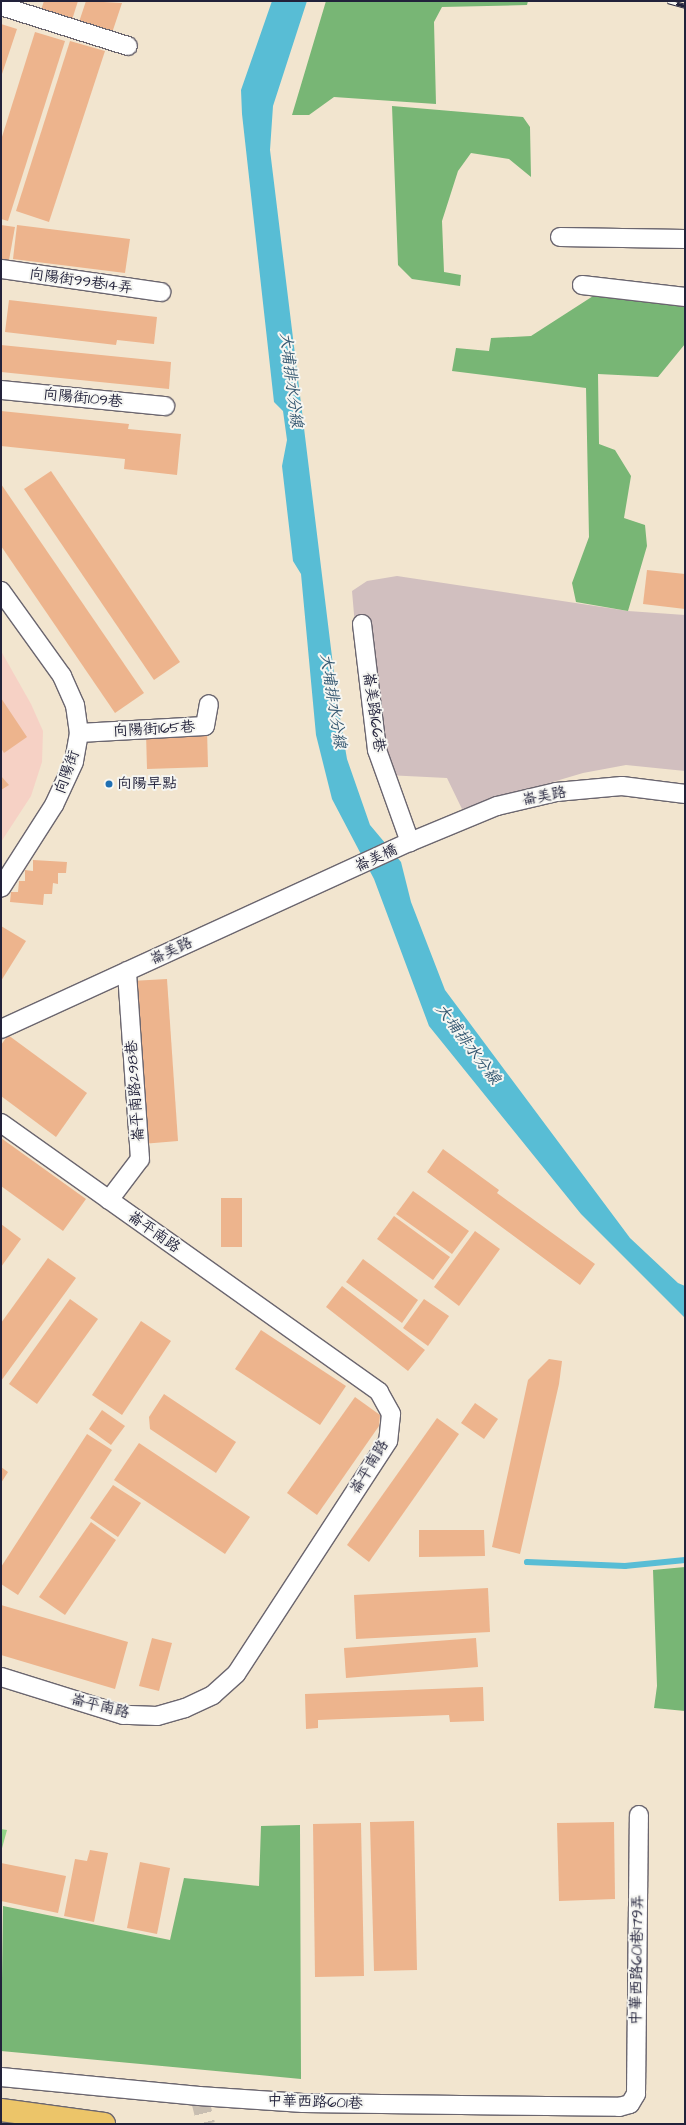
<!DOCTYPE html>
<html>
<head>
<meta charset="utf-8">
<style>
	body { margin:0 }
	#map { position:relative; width:686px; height:2125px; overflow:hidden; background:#f2e5cf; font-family:"Architects Daughter","LXGW WenKai TC",sans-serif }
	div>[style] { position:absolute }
	.built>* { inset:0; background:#f6d1c5 }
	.industrial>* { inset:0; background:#d1bfbf }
	.green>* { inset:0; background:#96d489 }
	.forest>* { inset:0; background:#78b675 }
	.water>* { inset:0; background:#58bdd5 }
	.stream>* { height:5.5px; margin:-2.75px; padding:0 2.75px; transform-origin:2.75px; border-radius:2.75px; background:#58bdd5 }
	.building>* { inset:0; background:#edb48d }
	.minor-tunnel>* { height:18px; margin-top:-9px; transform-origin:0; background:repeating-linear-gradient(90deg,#c8beb1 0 18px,transparent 0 27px) }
	.roads { filter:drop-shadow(1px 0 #6b666f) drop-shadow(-1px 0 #6b666f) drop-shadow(0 1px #6b666f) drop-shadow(0 -1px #6b666f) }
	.minor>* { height:18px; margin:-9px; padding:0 9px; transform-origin:9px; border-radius:9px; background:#fff }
	.highway>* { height:22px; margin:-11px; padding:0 11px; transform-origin:11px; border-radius:11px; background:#ecc569 }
	.rail>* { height:4.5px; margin-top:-2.25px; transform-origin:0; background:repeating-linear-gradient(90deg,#f6f6f2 0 9px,#22223b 0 18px); box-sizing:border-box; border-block:1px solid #22223b }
	.dots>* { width:11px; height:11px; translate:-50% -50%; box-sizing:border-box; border:2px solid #f6f6f2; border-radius:50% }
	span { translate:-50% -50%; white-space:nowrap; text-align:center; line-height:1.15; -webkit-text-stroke:4px #f6f6f2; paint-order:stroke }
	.street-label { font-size:15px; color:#22223b }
	.poi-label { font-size:15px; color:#22223b }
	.left { translate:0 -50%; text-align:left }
	.water-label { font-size:16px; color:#355871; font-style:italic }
	.frame { position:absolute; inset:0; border:2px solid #22223b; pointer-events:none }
</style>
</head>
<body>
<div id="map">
	<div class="built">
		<i style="clip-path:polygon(1px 651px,31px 704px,43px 731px,42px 762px,31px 796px,1px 842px)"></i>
	</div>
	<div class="industrial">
		<i style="clip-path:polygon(397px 576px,628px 611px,685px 615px,685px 771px,626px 765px,583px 773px,462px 809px,447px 778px,386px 775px,360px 684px,352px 591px,367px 581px)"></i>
	</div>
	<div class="green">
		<i style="clip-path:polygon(1px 1829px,7px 1830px,1px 1852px)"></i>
	</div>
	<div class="forest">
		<i style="clip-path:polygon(326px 1px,528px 1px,527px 5px,442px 7px,434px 22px,436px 104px,334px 97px,309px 115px,292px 115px)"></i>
		<i style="clip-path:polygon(392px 106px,523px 117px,530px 127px,531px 177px,509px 159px,471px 153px,458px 171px,442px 221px,444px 272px,461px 275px,460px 286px,412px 279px,398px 265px)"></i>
		<i style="clip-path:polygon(604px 289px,685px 293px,685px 344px,658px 377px,598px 374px,599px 444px,615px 450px,631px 476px,624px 518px,645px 525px,647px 546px,628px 611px,576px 602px,572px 583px,589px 537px,586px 388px,452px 371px,456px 348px,489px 351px,491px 338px,531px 336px)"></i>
		<i style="clip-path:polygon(685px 1567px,685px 1711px,654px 1708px,657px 1686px,653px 1570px)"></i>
		<i style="clip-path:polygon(300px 1825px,301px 2079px,1px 2051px,3px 1906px,170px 1940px,184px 1878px,259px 1886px,261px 1826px)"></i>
	</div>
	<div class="water">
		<i style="clip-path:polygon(272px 1px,307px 1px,273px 106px,270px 150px,338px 706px,347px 759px,370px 825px,401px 862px,411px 902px,445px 990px,630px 1238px,678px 1283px,685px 1286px,685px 1318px,581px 1214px,429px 1026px,374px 879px,332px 799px,316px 735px,301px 574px,293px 561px,282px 466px,287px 440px,283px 411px,274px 402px,242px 114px,241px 90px)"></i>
	</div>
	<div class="stream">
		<i style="left:527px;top:1562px;width:98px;rotate:2.3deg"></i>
		<i style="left:625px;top:1566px;width:60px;rotate:-5.7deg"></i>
	</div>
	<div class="building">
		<i style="clip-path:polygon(44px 1px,78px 1px,71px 23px,40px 13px)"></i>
		<i style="clip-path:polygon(86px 1px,122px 3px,112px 33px,79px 22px)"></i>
		<i style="clip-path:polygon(1px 24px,17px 29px,1px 77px)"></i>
		<i style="clip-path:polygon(35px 32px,65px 41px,8px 221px,1px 219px,1px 140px)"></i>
		<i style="clip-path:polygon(70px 41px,105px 51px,49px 222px,16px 211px)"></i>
		<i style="clip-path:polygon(1px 225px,15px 227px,9px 260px,1px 259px)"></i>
		<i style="clip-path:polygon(17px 225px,130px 239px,125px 273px,13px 259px)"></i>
		<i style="clip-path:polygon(9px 300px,157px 317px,154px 344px,117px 340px,116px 345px,5px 332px)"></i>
		<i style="clip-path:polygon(1px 345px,171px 362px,169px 389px,1px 372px)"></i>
		<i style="clip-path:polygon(1px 411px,129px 424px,128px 429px,181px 434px,177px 475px,124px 469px,125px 459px,1px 446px)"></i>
		<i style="clip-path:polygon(51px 471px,180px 662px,154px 680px,24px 489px)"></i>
		<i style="clip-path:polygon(1px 484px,144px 693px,115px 713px,1px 546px)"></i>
		<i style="clip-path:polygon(647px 570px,685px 574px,685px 609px,643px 604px)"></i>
		<i style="clip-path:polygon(1px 698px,27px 737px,4px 753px,1px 748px)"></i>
		<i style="clip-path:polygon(207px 729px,208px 767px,147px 769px,146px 732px)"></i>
		<i style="clip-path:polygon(1px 776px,9px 785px,1px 790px)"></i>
		<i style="clip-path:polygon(33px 860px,67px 862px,66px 873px,58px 873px,58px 884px,53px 883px,52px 894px,44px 894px,43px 905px,10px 902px,11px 892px,18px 892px,19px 881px,25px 881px,25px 870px,33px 871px)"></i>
		<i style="clip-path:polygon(1px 926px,26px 941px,1px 981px)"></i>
		<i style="clip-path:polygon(167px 979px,178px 1141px,142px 1144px,131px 981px)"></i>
		<i style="clip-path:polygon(8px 1035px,87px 1093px,56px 1137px,1px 1096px,1px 1045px)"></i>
		<i style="clip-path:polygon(1px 1138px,86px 1199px,63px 1231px,1px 1186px)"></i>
		<i style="clip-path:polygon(443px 1149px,499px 1190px,497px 1193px,595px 1264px,580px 1285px,427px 1172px)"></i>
		<i style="clip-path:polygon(413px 1191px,469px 1231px,452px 1254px,396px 1214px)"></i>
		<i style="clip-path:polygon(221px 1198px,242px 1198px,242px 1247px,221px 1247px)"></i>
		<i style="clip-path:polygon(394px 1216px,450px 1257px,433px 1280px,377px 1239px)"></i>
		<i style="clip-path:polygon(1px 1224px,21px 1239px,1px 1267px)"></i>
		<i style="clip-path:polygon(475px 1231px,500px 1249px,459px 1306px,434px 1287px)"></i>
		<i style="clip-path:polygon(48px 1258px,76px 1278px,1px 1381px,1px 1323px)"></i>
		<i style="clip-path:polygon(363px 1259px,418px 1300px,402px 1323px,346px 1282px)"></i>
		<i style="clip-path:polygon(342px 1286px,425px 1350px,408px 1371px,326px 1307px)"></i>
		<i style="clip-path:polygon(70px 1299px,98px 1319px,37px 1404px,9px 1384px)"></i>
		<i style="clip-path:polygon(424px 1299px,449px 1316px,428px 1346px,403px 1328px)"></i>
		<i style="clip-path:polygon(141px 1321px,171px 1341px,122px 1415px,92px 1395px)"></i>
		<i style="clip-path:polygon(261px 1330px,346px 1386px,320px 1425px,235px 1369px)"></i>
		<i style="clip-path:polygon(549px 1359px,562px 1361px,559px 1384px,520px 1554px,492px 1547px,528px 1380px)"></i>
		<i style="clip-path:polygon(164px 1394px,236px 1442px,216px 1473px,150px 1429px,149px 1417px)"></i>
		<i style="clip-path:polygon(355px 1397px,380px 1415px,379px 1426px,317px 1515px,287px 1493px)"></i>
		<i style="clip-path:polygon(475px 1403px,498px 1419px,484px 1439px,461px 1423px)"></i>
		<i style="clip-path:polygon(102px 1410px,125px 1426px,111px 1445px,89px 1429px)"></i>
		<i style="clip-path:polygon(437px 1418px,459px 1434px,369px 1562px,347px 1545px)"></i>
		<i style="clip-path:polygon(87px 1434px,112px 1450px,18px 1595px,1px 1584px,1px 1567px)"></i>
		<i style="clip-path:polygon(139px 1443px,250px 1517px,225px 1554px,114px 1480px)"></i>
		<i style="clip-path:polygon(1px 1467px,8px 1472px,1px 1483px)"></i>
		<i style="clip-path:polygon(113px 1485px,141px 1503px,118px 1537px,90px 1518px)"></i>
		<i style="clip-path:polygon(91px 1522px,116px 1540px,65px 1615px,39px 1597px)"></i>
		<i style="clip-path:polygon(419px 1530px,484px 1530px,485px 1556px,419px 1557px)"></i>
		<i style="clip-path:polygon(488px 1588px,490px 1632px,356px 1639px,354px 1595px)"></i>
		<i style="clip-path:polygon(1px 1605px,128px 1642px,115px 1689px,1px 1655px)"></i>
		<i style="clip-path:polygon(152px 1638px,172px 1643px,159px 1691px,139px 1686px)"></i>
		<i style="clip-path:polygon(476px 1638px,478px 1667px,346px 1678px,344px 1648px)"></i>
		<i style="clip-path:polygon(483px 1687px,484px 1721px,450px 1722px,449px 1715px,342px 1719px,318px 1720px,318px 1728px,306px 1729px,305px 1694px)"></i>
		<i style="clip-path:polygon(414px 1821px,417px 1970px,374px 1971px,370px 1822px)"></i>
		<i style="clip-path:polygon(614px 1822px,615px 1899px,559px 1901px,557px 1823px)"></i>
		<i style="clip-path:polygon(361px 1823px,364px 1976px,315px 1977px,313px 1824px)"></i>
		<i style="clip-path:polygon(90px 1850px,108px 1853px,94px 1922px,64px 1916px,75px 1859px,87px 1861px)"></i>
		<i style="clip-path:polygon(140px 1862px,170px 1868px,157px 1934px,127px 1928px)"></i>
		<i style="clip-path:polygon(1px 1863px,66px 1876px,58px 1913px,1px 1901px)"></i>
	</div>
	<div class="minor-tunnel">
		<i style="left:199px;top:2096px;width:29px;rotate:76deg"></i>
	</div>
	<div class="roads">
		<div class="minor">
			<i style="left:1px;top:6px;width:133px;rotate:17.5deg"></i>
			<i style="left:560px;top:237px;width:125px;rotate:0.9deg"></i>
			<i style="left:1px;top:269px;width:162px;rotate:8.2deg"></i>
			<i style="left:582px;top:285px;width:104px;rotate:6.6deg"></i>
			<i style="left:1px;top:390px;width:165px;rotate:5.6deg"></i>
			<i style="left:1px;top:591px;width:105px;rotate:54.3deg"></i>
			<i style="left:62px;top:676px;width:32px;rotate:66deg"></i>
			<i style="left:75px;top:705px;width:28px;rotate:82deg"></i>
			<i style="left:79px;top:733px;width:29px;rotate:100deg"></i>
			<i style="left:74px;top:762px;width:47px;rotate:114.9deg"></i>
			<i style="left:54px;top:805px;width:98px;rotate:122.6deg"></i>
			<i style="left:362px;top:624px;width:127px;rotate:83.2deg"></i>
			<i style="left:377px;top:750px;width:98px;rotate:70.3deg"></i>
			<i style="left:79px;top:733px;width:126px;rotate:-3.2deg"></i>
			<i style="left:205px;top:726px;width:22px;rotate:-80deg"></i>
			<i style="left:1px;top:1029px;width:450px;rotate:-24.6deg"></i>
			<i style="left:410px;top:842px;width:94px;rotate:-22.5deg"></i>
			<i style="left:497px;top:806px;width:61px;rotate:-13.3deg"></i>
			<i style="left:556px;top:792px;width:66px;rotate:-5.2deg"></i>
			<i style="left:622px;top:786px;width:64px;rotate:7.2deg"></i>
			<i style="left:1px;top:1123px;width:464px;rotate:35.4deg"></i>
			<i style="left:379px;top:1392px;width:25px;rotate:61deg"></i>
			<i style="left:391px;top:1414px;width:27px;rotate:96deg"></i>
			<i style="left:388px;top:1441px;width:278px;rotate:123.1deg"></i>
			<i style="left:236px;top:1674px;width:31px;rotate:138deg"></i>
			<i style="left:213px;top:1695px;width:31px;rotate:155deg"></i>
			<i style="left:185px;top:1708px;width:29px;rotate:164deg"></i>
			<i style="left:157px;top:1716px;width:34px;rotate:-178deg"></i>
			<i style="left:123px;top:1715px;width:128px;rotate:-162.7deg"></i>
			<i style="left:109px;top:1200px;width:51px;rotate:-52.9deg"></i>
			<i style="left:140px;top:1159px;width:188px;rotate:-94deg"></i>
			<i style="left:1px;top:2077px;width:199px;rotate:5.5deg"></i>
			<i style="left:199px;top:2096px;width:104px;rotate:3.9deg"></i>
			<i style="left:303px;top:2103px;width:316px;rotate:0.7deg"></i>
			<i style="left:619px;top:2107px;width:11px;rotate:-15deg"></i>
			<i style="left:630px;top:2104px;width:12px;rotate:-59deg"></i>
			<i style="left:636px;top:2094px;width:279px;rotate:-89.4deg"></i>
		</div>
		<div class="highway">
			<i style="left:1px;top:2110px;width:104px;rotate:7.7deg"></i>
		</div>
	</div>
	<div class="rail">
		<i style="left:668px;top:1px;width:18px;rotate:16deg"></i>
	</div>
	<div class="dots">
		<i style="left:109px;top:784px;background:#1f6fb2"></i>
	</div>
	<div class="street-label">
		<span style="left:81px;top:281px;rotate:8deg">向陽街99巷14弄</span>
		<span style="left:83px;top:398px;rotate:6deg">向陽街109巷</span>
		<span style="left:374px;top:712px;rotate:82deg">崙美路166巷</span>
		<span style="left:154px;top:729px;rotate:-3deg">向陽街165巷</span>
		<span style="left:67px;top:772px;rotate:-70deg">向陽街</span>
		<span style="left:544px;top:796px;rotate:-11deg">崙美路</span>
		<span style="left:376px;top:858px;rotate:-25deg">崙美橋</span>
		<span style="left:171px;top:951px;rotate:-25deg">崙美路</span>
		<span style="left:135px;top:1091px;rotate:-94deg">崙平南路298巷</span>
		<span style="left:154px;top:1232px;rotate:35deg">崙平南路</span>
		<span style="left:369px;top:1467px;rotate:-59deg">崙平南路</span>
		<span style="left:100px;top:1706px;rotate:14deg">崙平南路</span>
		<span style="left:637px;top:1960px;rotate:-89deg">中華西路601巷179弄</span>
		<span style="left:315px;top:2102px;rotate:2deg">中華西路601巷</span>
	</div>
	<div class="poi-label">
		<span class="left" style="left:117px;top:784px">向陽早點</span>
	</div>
	<div class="water-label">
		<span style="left:291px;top:380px;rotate:83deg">大埔排水分線</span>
		<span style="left:333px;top:701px;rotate:81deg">大埔排水分線</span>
		<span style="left:468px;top:1044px;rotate:53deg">大埔排水分線</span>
	</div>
	<div class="frame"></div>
</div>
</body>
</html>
